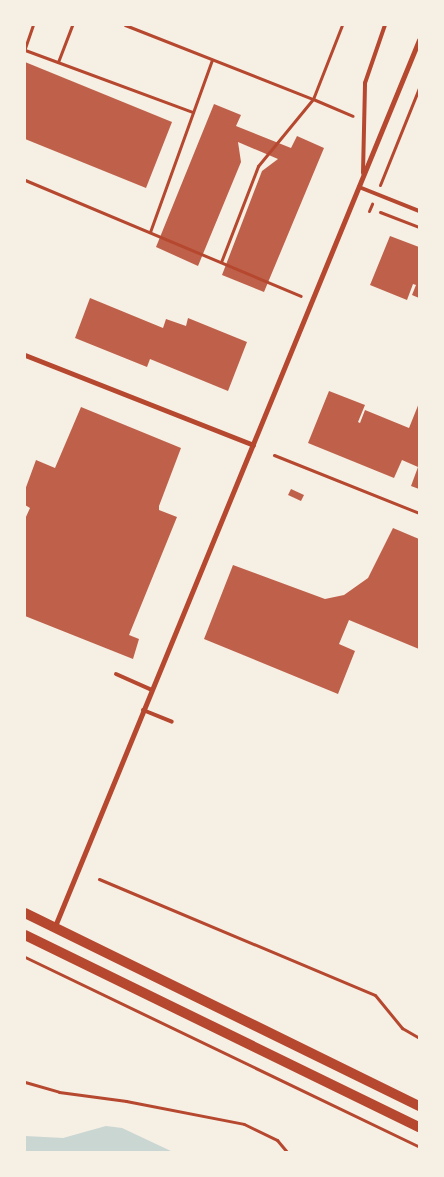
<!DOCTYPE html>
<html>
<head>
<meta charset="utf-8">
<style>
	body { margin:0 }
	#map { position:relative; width:444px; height:1177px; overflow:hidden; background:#f6efe4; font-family:"PT Serif",serif }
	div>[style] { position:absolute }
	.water>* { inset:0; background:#c9d6d2 }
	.building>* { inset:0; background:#bf614a }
	.path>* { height:3px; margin:-1.5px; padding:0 1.5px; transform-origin:1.5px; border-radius:1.5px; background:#b5482f }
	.service>* { height:4px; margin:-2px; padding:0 2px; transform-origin:2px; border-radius:2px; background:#b5482f }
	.minor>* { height:5px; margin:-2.5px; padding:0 2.5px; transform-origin:2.5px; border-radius:2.5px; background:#b5482f }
	.secondary>* { height:10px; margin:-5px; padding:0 5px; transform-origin:5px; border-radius:5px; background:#b5482f }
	span { translate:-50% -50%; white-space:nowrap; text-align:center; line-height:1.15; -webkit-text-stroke:4px #f6efe4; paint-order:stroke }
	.frame { position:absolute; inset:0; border:26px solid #f6efe4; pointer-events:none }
</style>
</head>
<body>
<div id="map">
	<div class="water">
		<i style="clip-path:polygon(106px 1126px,122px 1128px,173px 1152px,25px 1152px,25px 1136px,63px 1138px)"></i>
	</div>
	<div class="building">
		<i style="clip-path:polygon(25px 62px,172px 122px,146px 188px,25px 139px)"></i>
		<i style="clip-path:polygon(214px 104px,241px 115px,236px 126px,291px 148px,297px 136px,324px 148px,264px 292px,222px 275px,262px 171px,278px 159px,238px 142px,241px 162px,198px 266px,156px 247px)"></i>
		<i style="clip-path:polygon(390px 236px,419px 247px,419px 298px,412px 295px,416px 285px,413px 284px,407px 300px,370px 285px)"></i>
		<i style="clip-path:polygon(90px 298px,163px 328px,166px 319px,186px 326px,188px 318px,247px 342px,228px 391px,150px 359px,147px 367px,75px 338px)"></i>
		<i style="clip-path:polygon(329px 391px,365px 405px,358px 422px,360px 423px,365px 410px,409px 428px,419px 403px,419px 489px,411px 486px,418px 467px,402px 460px,394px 478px,308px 443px)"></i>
		<i style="clip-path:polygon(81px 407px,181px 448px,159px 506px,159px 510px,177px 517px,129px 635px,139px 639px,133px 659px,25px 616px,25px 519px,30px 508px,25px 505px,25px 490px,36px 460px,55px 468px)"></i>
		<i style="clip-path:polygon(291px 489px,304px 495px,301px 501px,288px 495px)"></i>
		<i style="clip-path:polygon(393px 528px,419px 539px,419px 649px,349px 620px,339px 644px,355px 651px,338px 694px,204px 639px,233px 565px,325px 599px,344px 595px,368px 578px)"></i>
	</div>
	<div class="path">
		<i style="left:125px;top:25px;width:202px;rotate:21.5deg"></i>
		<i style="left:313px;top:99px;width:79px;rotate:-68.6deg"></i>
		<i style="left:25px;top:48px;width:24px;rotate:-71deg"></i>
		<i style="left:25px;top:50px;width:179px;rotate:20.3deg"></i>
		<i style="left:58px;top:62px;width:40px;rotate:-69deg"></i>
		<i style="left:25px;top:180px;width:299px;rotate:22.8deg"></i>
		<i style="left:380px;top:185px;width:105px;rotate:-68.1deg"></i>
		<i style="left:369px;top:211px;width:8px;rotate:-67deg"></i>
		<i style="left:380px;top:212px;width:42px;rotate:21deg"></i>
		<i style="left:150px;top:232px;width:183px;rotate:-70.2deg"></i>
		<i style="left:221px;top:262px;width:103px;rotate:-68.9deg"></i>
		<i style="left:258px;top:166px;width:87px;rotate:-50.6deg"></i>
		<i style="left:313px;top:99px;width:43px;rotate:23deg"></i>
		<i style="left:274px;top:455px;width:156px;rotate:21.8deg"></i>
		<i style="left:99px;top:879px;width:299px;rotate:22.8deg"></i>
		<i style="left:375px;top:995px;width:43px;rotate:50.7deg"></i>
		<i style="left:402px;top:1028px;width:20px;rotate:30deg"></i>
		<i style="left:25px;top:957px;width:437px;rotate:25.7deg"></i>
		<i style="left:25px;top:1082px;width:35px;rotate:16deg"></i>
		<i style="left:59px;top:1092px;width:68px;rotate:7.7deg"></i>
		<i style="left:126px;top:1101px;width:120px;rotate:11deg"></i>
		<i style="left:244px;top:1124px;width:37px;rotate:26deg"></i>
		<i style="left:277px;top:1140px;width:16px;rotate:50deg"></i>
	</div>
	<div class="service">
		<i style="left:363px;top:173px;width:90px;rotate:-88.7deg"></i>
		<i style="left:365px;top:83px;width:61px;rotate:-71deg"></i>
		<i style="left:359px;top:187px;width:65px;rotate:21.8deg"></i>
		<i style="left:116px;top:674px;width:39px;rotate:24deg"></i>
		<i style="left:143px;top:710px;width:31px;rotate:22deg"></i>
	</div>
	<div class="minor">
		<i style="left:25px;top:355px;width:245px;rotate:21.5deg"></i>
		<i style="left:55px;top:926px;width:958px;rotate:-67.67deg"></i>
	</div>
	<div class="secondary">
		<i style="left:25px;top:913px;width:439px;rotate:26.1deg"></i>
		<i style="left:25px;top:935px;width:438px;rotate:26deg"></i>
	</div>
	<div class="frame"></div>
</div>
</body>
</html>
